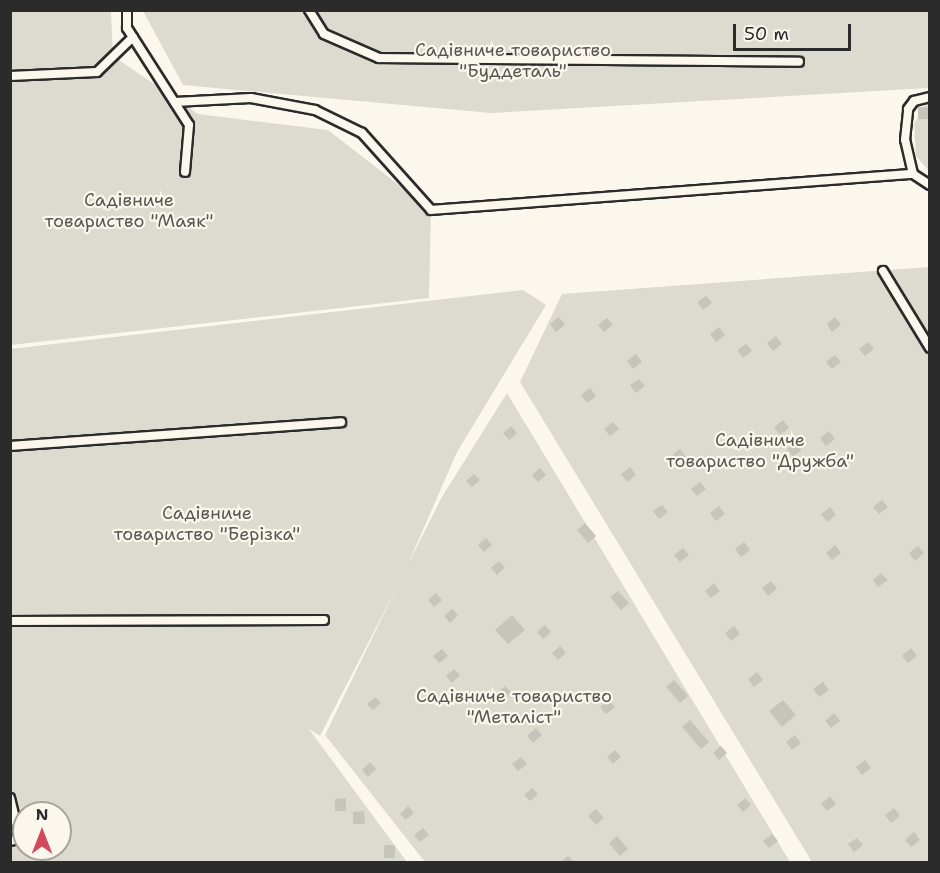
<!DOCTYPE html>
<html>
<head>
<meta charset="utf-8">
<style>
	body { margin:0 }
	#map { position:relative; width:940px; height:873px; overflow:hidden; background:#fbf7ec; font-family:"Shantell Sans",sans-serif }
	div>[style] { position:absolute }
	.green>* { inset:0; background:#dddad0 }
	.building>* { inset:0; background:#c7c4bc }
	.roads { filter:drop-shadow(2px 0 #2b2b2b) drop-shadow(-2px 0 #2b2b2b) drop-shadow(0 2px #2b2b2b) drop-shadow(0 -2px #2b2b2b) }
	.lane>* { height:8px; margin:-4px; padding:0 4px; transform-origin:4px; border-radius:4px; background:#fbf7ec }
	span { translate:-50% -50%; white-space:nowrap; text-align:center; line-height:1.15; -webkit-text-stroke:4.5px #fbf7ec; paint-order:stroke }
	.park-label { font-size:18px; color:#585754 }
	.frame { position:absolute; inset:0; border:12px solid #2b2b2b; pointer-events:none }
	.north { position:absolute; left:12px; top:801px; width:60px; height:60px; box-sizing:border-box; background:#fbf7ec; border:2px solid #a8a59f; border-radius:50%; rotate:0deg; font-size:16px; font-weight:700; line-height:24px; text-align:center; color:#2b2b2b }
	.north::after { content:''; display:block; margin:auto; width:21px; height:27px; background:#d1495b; clip-path:polygon(50% 0,100% 100%,50% 72%,0 100%) }
	.scale { position:absolute; left:733px; top:24px; width:118px; height:27px; box-sizing:border-box; border:3px solid #2b2b2b; border-top:0; padding-left:8px; font-size:18px; line-height:21px; white-space:nowrap; color:#2b2b2b; -webkit-text-stroke:4px #fbf7ec; paint-order:stroke }
</style>
</head>
<body>
<div id="map">
	<div class="green">
		<i style="clip-path:polygon(10px 11px,111px 11px,113px 56px,198px 114px,328px 130px,431px 210px,429px 298px,11px 345px)"></i>
		<i style="clip-path:polygon(143px 11px,929px 11px,929px 88px,491px 113px,183px 85px)"></i>
		<i style="clip-path:polygon(927px 102px,929px 102px,929px 171px,916px 156px,914px 124px)"></i>
		<i style="clip-path:polygon(929px 267px,929px 862px,812px 862px,520px 382px,562px 294px)"></i>
		<i style="clip-path:polygon(evenodd,523px 290px,546px 305px,457px 452px,408px 564px,442px 497px,507px 393px,790px 862px,425px 862px,325px 735px,396px 589px,320px 736px,309px 729px,407px 862px,11px 862px,10px 349px,523px 290px,24px 813px,60px 813px,60px 849px,24px 849px,24px 813px)"></i>
	</div>
	<div class="building">
		<i style="clip-path:polygon(918px 107px,930px 107px,930px 119px,918px 119px)"></i>
		<i style="clip-path:polygon(706px 296px,712px 303px,703px 310px,697px 302px)"></i>
		<i style="clip-path:polygon(559px 317px,565px 325px,556px 332px,550px 324px)"></i>
		<i style="clip-path:polygon(835px 317px,841px 325px,832px 332px,827px 324px)"></i>
		<i style="clip-path:polygon(607px 318px,613px 325px,604px 332px,598px 325px)"></i>
		<i style="clip-path:polygon(719px 327px,725px 335px,716px 342px,710px 334px)"></i>
		<i style="clip-path:polygon(776px 336px,782px 344px,773px 351px,767px 343px)"></i>
		<i style="clip-path:polygon(868px 342px,874px 349px,865px 356px,859px 349px)"></i>
		<i style="clip-path:polygon(746px 344px,752px 351px,743px 358px,737px 350px)"></i>
		<i style="clip-path:polygon(636px 354px,642px 362px,633px 369px,627px 361px)"></i>
		<i style="clip-path:polygon(835px 355px,841px 362px,832px 369px,826px 362px)"></i>
		<i style="clip-path:polygon(639px 379px,645px 386px,636px 393px,630px 385px)"></i>
		<i style="clip-path:polygon(590px 388px,596px 396px,587px 403px,581px 395px)"></i>
		<i style="clip-path:polygon(783px 420px,789px 428px,780px 435px,774px 427px)"></i>
		<i style="clip-path:polygon(613px 422px,619px 429px,610px 436px,604px 429px)"></i>
		<i style="clip-path:polygon(511px 426px,517px 433px,509px 440px,503px 433px)"></i>
		<i style="clip-path:polygon(829px 431px,835px 439px,826px 446px,820px 438px)"></i>
		<i style="clip-path:polygon(796px 442px,802px 450px,793px 457px,787px 449px)"></i>
		<i style="clip-path:polygon(680px 449px,686px 457px,677px 464px,671px 456px)"></i>
		<i style="clip-path:polygon(630px 467px,636px 475px,627px 482px,621px 474px)"></i>
		<i style="clip-path:polygon(540px 468px,546px 475px,538px 482px,532px 475px)"></i>
		<i style="clip-path:polygon(474px 474px,480px 480px,472px 487px,466px 481px)"></i>
		<i style="clip-path:polygon(700px 482px,706px 489px,697px 496px,691px 489px)"></i>
		<i style="clip-path:polygon(882px 500px,888px 507px,879px 514px,873px 507px)"></i>
		<i style="clip-path:polygon(662px 505px,668px 512px,659px 519px,653px 511px)"></i>
		<i style="clip-path:polygon(719px 506px,725px 514px,716px 521px,710px 513px)"></i>
		<i style="clip-path:polygon(830px 507px,836px 515px,827px 522px,821px 514px)"></i>
		<i style="clip-path:polygon(585px 523px,596px 536px,588px 543px,577px 530px)"></i>
		<i style="clip-path:polygon(486px 538px,492px 545px,484px 552px,478px 545px)"></i>
		<i style="clip-path:polygon(744px 542px,750px 550px,741px 557px,735px 549px)"></i>
		<i style="clip-path:polygon(835px 545px,841px 553px,832px 560px,826px 553px)"></i>
		<i style="clip-path:polygon(918px 546px,924px 553px,915px 561px,909px 553px)"></i>
		<i style="clip-path:polygon(683px 548px,689px 555px,680px 562px,674px 555px)"></i>
		<i style="clip-path:polygon(499px 561px,505px 567px,497px 575px,491px 568px)"></i>
		<i style="clip-path:polygon(881px 573px,888px 580px,878px 587px,873px 580px)"></i>
		<i style="clip-path:polygon(771px 581px,777px 589px,768px 596px,762px 588px)"></i>
		<i style="clip-path:polygon(714px 583px,720px 591px,711px 598px,705px 591px)"></i>
		<i style="clip-path:polygon(618px 591px,629px 603px,621px 610px,610px 597px)"></i>
		<i style="clip-path:polygon(436px 593px,442px 600px,434px 607px,428px 600px)"></i>
		<i style="clip-path:polygon(452px 609px,458px 615px,450px 623px,444px 616px)"></i>
		<i style="clip-path:polygon(512px 615px,525px 630px,508px 644px,495px 630px)"></i>
		<i style="clip-path:polygon(545px 625px,551px 632px,543px 639px,537px 632px)"></i>
		<i style="clip-path:polygon(734px 626px,740px 634px,731px 641px,725px 633px)"></i>
		<i style="clip-path:polygon(560px 646px,566px 653px,558px 660px,552px 653px)"></i>
		<i style="clip-path:polygon(911px 648px,917px 656px,908px 663px,902px 656px)"></i>
		<i style="clip-path:polygon(442px 649px,448px 656px,439px 663px,433px 656px)"></i>
		<i style="clip-path:polygon(454px 669px,460px 675px,452px 683px,446px 676px)"></i>
		<i style="clip-path:polygon(757px 672px,763px 680px,754px 687px,748px 679px)"></i>
		<i style="clip-path:polygon(674px 680px,688px 696px,680px 703px,666px 687px)"></i>
		<i style="clip-path:polygon(823px 682px,829px 690px,819px 697px,813px 689px)"></i>
		<i style="clip-path:polygon(505px 686px,511px 692px,503px 700px,497px 693px)"></i>
		<i style="clip-path:polygon(375px 697px,381px 703px,373px 710px,367px 704px)"></i>
		<i style="clip-path:polygon(609px 700px,615px 707px,606px 714px,600px 707px)"></i>
		<i style="clip-path:polygon(783px 700px,796px 715px,782px 727px,769px 711px)"></i>
		<i style="clip-path:polygon(486px 709px,492px 716px,484px 723px,478px 717px)"></i>
		<i style="clip-path:polygon(834px 713px,840px 721px,831px 728px,825px 721px)"></i>
		<i style="clip-path:polygon(690px 720px,709px 742px,701px 749px,682px 727px)"></i>
		<i style="clip-path:polygon(536px 728px,542px 735px,533px 743px,527px 736px)"></i>
		<i style="clip-path:polygon(795px 735px,801px 743px,792px 750px,786px 742px)"></i>
		<i style="clip-path:polygon(721px 746px,727px 753px,719px 760px,713px 753px)"></i>
		<i style="clip-path:polygon(615px 750px,621px 757px,613px 764px,607px 757px)"></i>
		<i style="clip-path:polygon(521px 757px,527px 764px,518px 771px,512px 764px)"></i>
		<i style="clip-path:polygon(865px 760px,871px 768px,862px 775px,856px 767px)"></i>
		<i style="clip-path:polygon(370px 762px,376px 769px,368px 777px,362px 770px)"></i>
		<i style="clip-path:polygon(532px 788px,538px 794px,530px 801px,524px 795px)"></i>
		<i style="clip-path:polygon(830px 796px,836px 804px,827px 811px,821px 804px)"></i>
		<i style="clip-path:polygon(346px 798px,346px 811px,335px 811px,335px 799px)"></i>
		<i style="clip-path:polygon(745px 798px,751px 805px,743px 812px,737px 805px)"></i>
		<i style="clip-path:polygon(408px 806px,414px 813px,406px 820px,400px 814px)"></i>
		<i style="clip-path:polygon(894px 808px,900px 816px,891px 823px,885px 815px)"></i>
		<i style="clip-path:polygon(596px 809px,604px 818px,596px 825px,588px 816px)"></i>
		<i style="clip-path:polygon(364px 811px,365px 824px,353px 824px,353px 812px)"></i>
		<i style="clip-path:polygon(423px 828px,429px 835px,420px 842px,414px 835px)"></i>
		<i style="clip-path:polygon(914px 832px,920px 840px,911px 847px,905px 840px)"></i>
		<i style="clip-path:polygon(772px 834px,778px 841px,769px 848px,763px 841px)"></i>
		<i style="clip-path:polygon(617px 836px,628px 849px,620px 856px,609px 843px)"></i>
		<i style="clip-path:polygon(857px 838px,863px 845px,854px 852px,848px 844px)"></i>
		<i style="clip-path:polygon(384px 845px,395px 845px,395px 858px,384px 858px)"></i>
		<i style="clip-path:polygon(568px 856px,574px 862px,561px 862px)"></i>
	</div>
	<div class="roads">
		<div class="lane">
			<i style="left:127px;top:10px;width:18px;rotate:90deg"></i>
			<i style="left:127px;top:28px;width:115px;rotate:57.4deg"></i>
			<i style="left:189px;top:125px;width:47px;rotate:94.9deg"></i>
			<i style="left:309px;top:10px;width:28px;rotate:58deg"></i>
			<i style="left:324px;top:34px;width:60px;rotate:23.6deg"></i>
			<i style="left:379px;top:58px;width:420px;rotate:0.5deg"></i>
			<i style="left:10px;top:76px;width:87px;rotate:-2.6deg"></i>
			<i style="left:97px;top:72px;width:50px;rotate:-44.2deg"></i>
			<i style="left:175px;top:102px;width:76px;rotate:-3deg"></i>
			<i style="left:251px;top:98px;width:65px;rotate:10.6deg"></i>
			<i style="left:315px;top:110px;width:52px;rotate:26.1deg"></i>
			<i style="left:362px;top:133px;width:103px;rotate:48.1deg"></i>
			<i style="left:431px;top:210px;width:483px;rotate:-4.3deg"></i>
			<i style="left:913px;top:174px;width:35px;rotate:-103deg"></i>
			<i style="left:905px;top:140px;width:31px;rotate:-84deg"></i>
			<i style="left:908px;top:109px;width:10px;rotate:-53deg"></i>
			<i style="left:914px;top:101px;width:16px;rotate:-14deg"></i>
			<i style="left:913px;top:174px;width:20px;rotate:33deg"></i>
			<i style="left:883px;top:271px;width:90px;rotate:58.6deg"></i>
			<i style="left:10px;top:446px;width:332px;rotate:-4.1deg"></i>
			<i style="left:10px;top:621px;width:314px;rotate:-0.2deg"></i>
			<i style="left:10px;top:798px;width:42px;rotate:76.3deg"></i>
			<i style="left:20px;top:839px;width:10px;rotate:169deg"></i>
		</div>
	</div>
	<div class="park-label">
		<span style="left:513px;top:61px">Садівниче товариство<br>"Буддеталь"</span>
		<span style="left:129px;top:211px">Садівниче<br>товариство "Маяк"</span>
		<span style="left:760px;top:451px">Садівниче<br>товариство "Дружба"</span>
		<span style="left:207px;top:524px">Садівниче<br>товариство "Берізка"</span>
		<span style="left:514px;top:707px">Садівниче товариство<br>"Металіст"</span>
	</div>
	<div class="frame"></div>
	<div class="north">N</div>
	<div class="scale">50 m</div>
</div>
</body>
</html>
